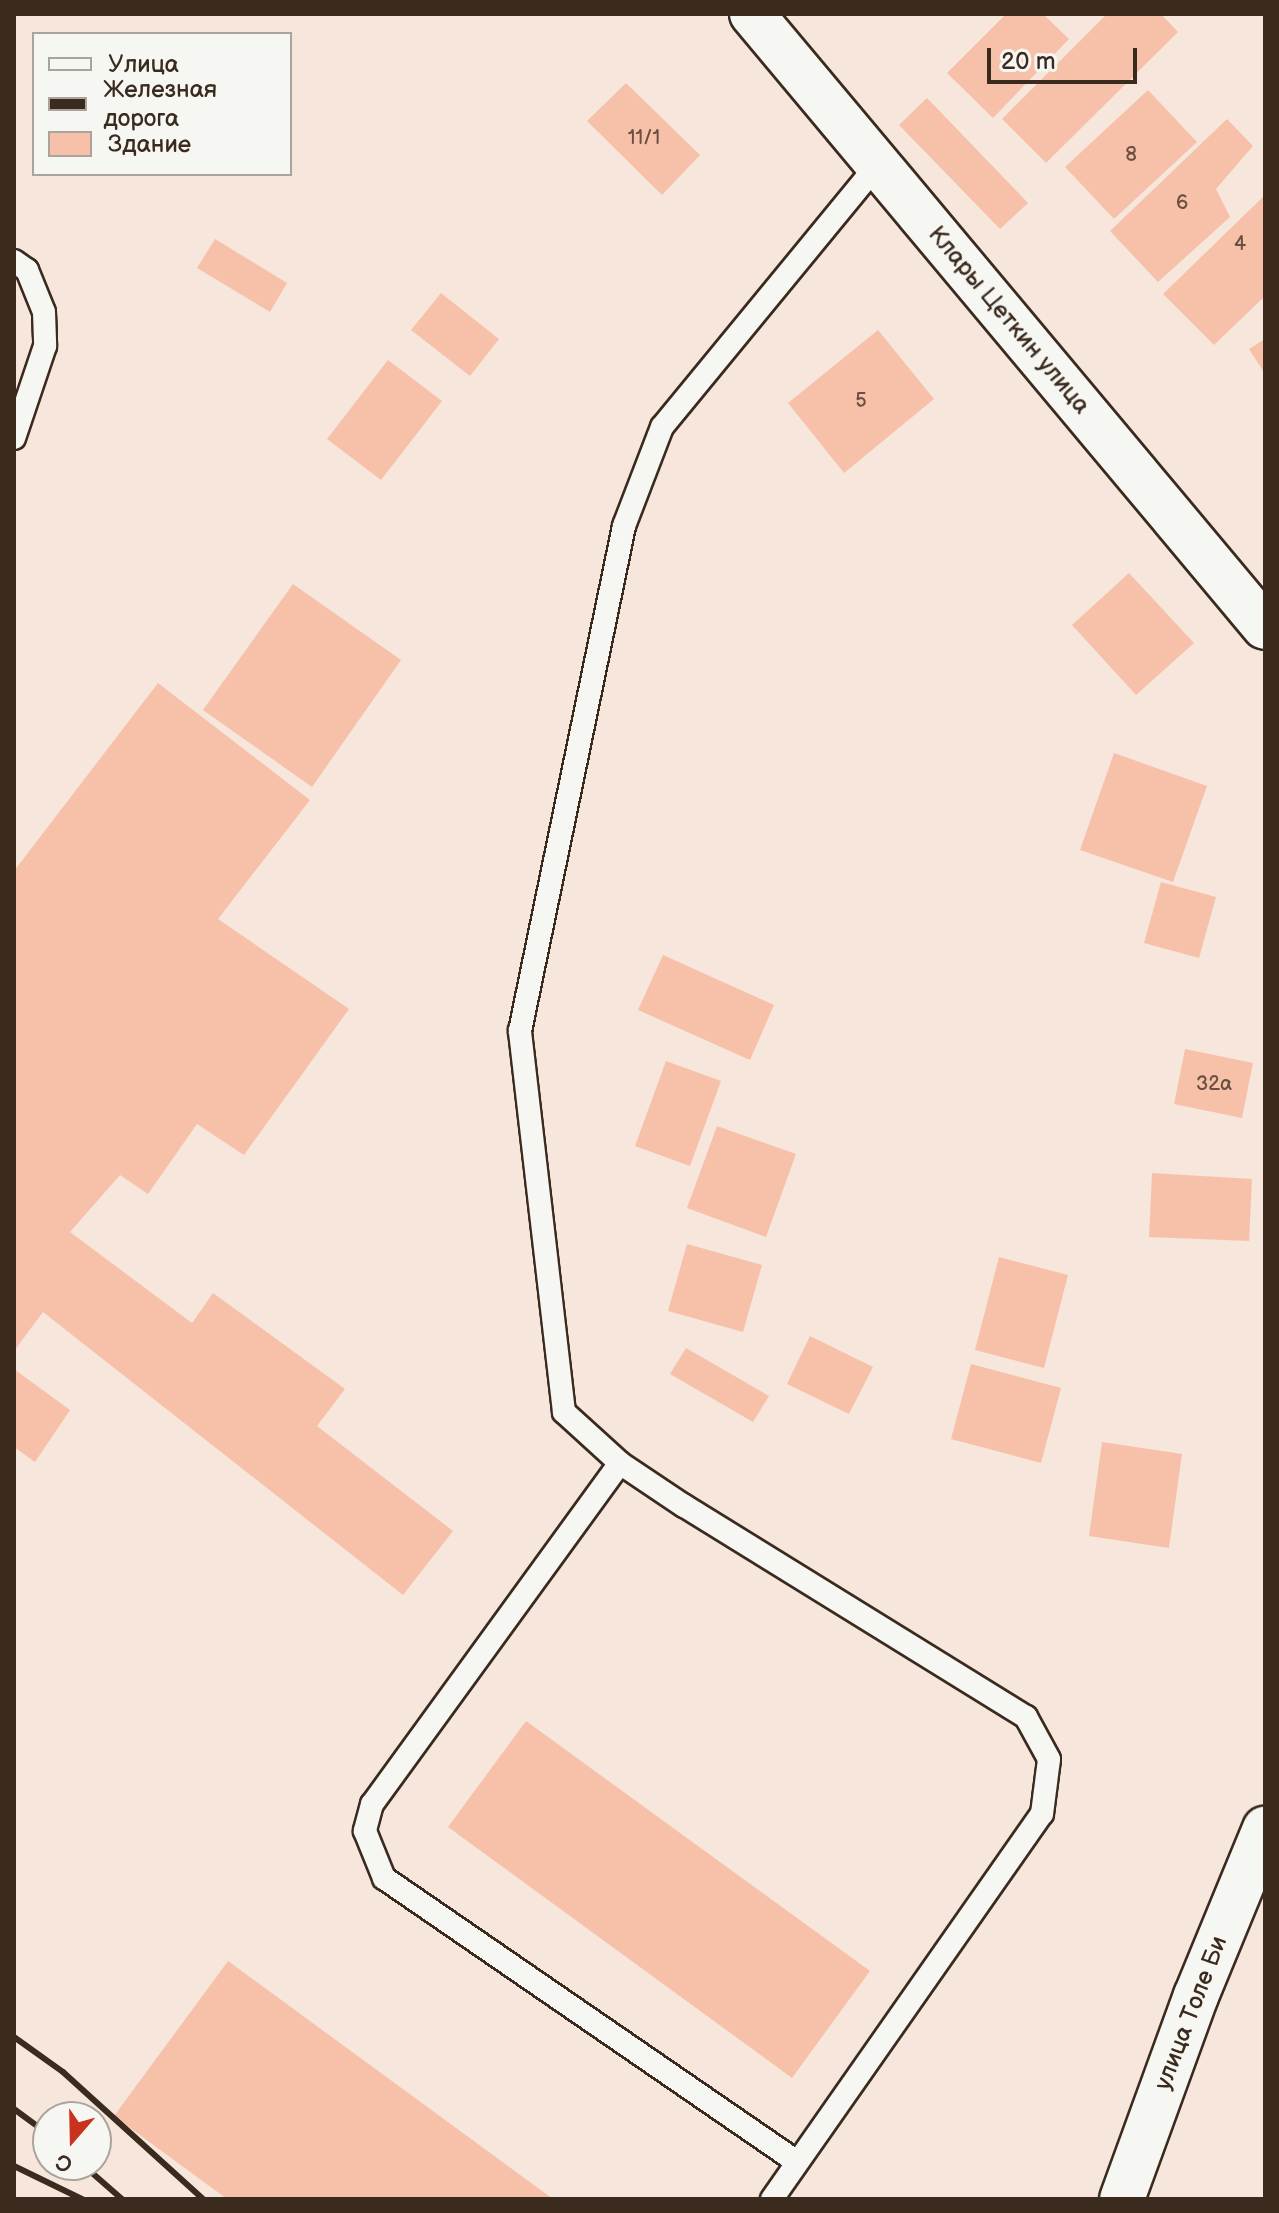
<!DOCTYPE html>
<html>
<head>
<meta charset="utf-8">
<style>
	body { margin:0 }
	#map { position:relative; width:1279px; height:2213px; overflow:hidden; background:#f6e6dc; font-family:"Balsamiq Sans",sans-serif }
	div>[style] { position:absolute }
	.building>* { inset:0; background:#f7c1a9 }
	.roads { filter:drop-shadow(2px 0 #3b2a1e) drop-shadow(-2px 0 #3b2a1e) drop-shadow(0 2px #3b2a1e) drop-shadow(0 -2px #3b2a1e) }
	.lane>* { height:22px; margin:-11px; padding:0 11px; transform-origin:11px; border-radius:11px; background:#f6f6f2 }
	.street>* { height:44px; margin:-22px; padding:0 22px; transform-origin:22px; border-radius:22px; background:#f6f6f2 }
	.secondary>* { height:44px; margin:-22px; padding:0 22px; transform-origin:22px; border-radius:22px; background:#f6f6f2 }
	.rail>* { height:6px; margin:-3px; padding:0 3px; transform-origin:3px; border-radius:3px; background:#3b2a1e }
	span { translate:-50% -50%; white-space:nowrap; text-align:center; line-height:1.15; -webkit-text-stroke:6px #f6f6f2; paint-order:stroke }
	.number-label { font-size:20px; color:#6a5041 }
	.number-label span { -webkit-text-stroke-width:0 }
	.street-label { font-size:24px; color:#3b2a1e }
	.frame { position:absolute; inset:0; border:16px solid #3b2a1e; pointer-events:none }
	.legend { position:absolute; left:32px; top:32px; width:260px; height:144px; box-sizing:border-box; background:#f6f6f2; border:2px solid #aba49d; margin:0; padding:10px 14px; list-style:none; font-size:24px; color:#3b2a1e }
	.legend li { display:flex; align-items:center; gap:16px; height:40px }
	.legend b { width:40px; border:2px solid #aba49d }
	.north { position:absolute; left:32px; top:2101px; width:80px; height:80px; box-sizing:border-box; background:#f6f6f2; border:2px solid #aba49d; border-radius:50%; rotate:200deg; font-size:22px; font-weight:700; line-height:32px; text-align:center; color:#3b2a1e }
	.north::after { content:''; display:block; margin:auto; width:28px; height:36px; background:#c8321e; clip-path:polygon(50% 0,100% 100%,50% 72%,0 100%) }
	.scale { position:absolute; left:987px; top:48px; width:150px; height:36px; box-sizing:border-box; border:4px solid #3b2a1e; border-top:0; padding-left:10px; font-size:24px; line-height:28px; white-space:nowrap; color:#3b2a1e; -webkit-text-stroke:6px #f6f6f2; paint-order:stroke }
</style>
</head>
<body>
<div id="map">
	<div class="building">
		<i style="clip-path:polygon(1006px 14px,1043px 14px,1069px 39px,993px 118px,947px 73px)"></i>
		<i style="clip-path:polygon(1107px 14px,1161px 14px,1178px 32px,1046px 163px,1002px 119px)"></i>
		<i style="clip-path:polygon(626px 83px,700px 155px,662px 195px,587px 121px)"></i>
		<i style="clip-path:polygon(1148px 90px,1197px 142px,1114px 219px,1065px 167px)"></i>
		<i style="clip-path:polygon(927px 98px,1028px 203px,1000px 229px,899px 125px)"></i>
		<i style="clip-path:polygon(1227px 119px,1253px 146px,1216px 189px,1230px 217px,1158px 282px,1110px 231px)"></i>
		<i style="clip-path:polygon(1265px 195px,1265px 296px,1214px 345px,1163px 294px)"></i>
		<i style="clip-path:polygon(215px 239px,287px 283px,270px 312px,197px 268px)"></i>
		<i style="clip-path:polygon(441px 293px,499px 339px,470px 376px,411px 330px)"></i>
		<i style="clip-path:polygon(878px 330px,934px 399px,844px 473px,788px 403px)"></i>
		<i style="clip-path:polygon(1265px 339px,1265px 374px,1249px 349px)"></i>
		<i style="clip-path:polygon(388px 360px,442px 401px,381px 480px,327px 439px)"></i>
		<i style="clip-path:polygon(1129px 573px,1194px 643px,1136px 695px,1072px 625px)"></i>
		<i style="clip-path:polygon(293px 584px,401px 660px,312px 787px,203px 710px)"></i>
		<i style="clip-path:polygon(158px 683px,310px 800px,218px 919px,349px 1009px,244px 1155px,197px 1124px,148px 1194px,120px 1175px,70px 1232px,192px 1323px,213px 1293px,345px 1389px,317px 1426px,453px 1531px,403px 1595px,43px 1312px,14px 1351px,14px 871px)"></i>
		<i style="clip-path:polygon(1114px 753px,1207px 786px,1173px 882px,1080px 850px)"></i>
		<i style="clip-path:polygon(1161px 882px,1216px 897px,1199px 958px,1144px 943px)"></i>
		<i style="clip-path:polygon(663px 955px,774px 1005px,750px 1060px,638px 1010px)"></i>
		<i style="clip-path:polygon(1185px 1049px,1253px 1063px,1242px 1118px,1174px 1104px)"></i>
		<i style="clip-path:polygon(666px 1061px,721px 1081px,690px 1166px,635px 1146px)"></i>
		<i style="clip-path:polygon(717px 1126px,796px 1154px,766px 1237px,687px 1208px)"></i>
		<i style="clip-path:polygon(1152px 1173px,1252px 1179px,1249px 1241px,1149px 1237px)"></i>
		<i style="clip-path:polygon(687px 1244px,762px 1265px,743px 1332px,668px 1311px)"></i>
		<i style="clip-path:polygon(999px 1257px,1068px 1275px,1044px 1368px,975px 1350px)"></i>
		<i style="clip-path:polygon(810px 1336px,873px 1367px,849px 1414px,787px 1384px)"></i>
		<i style="clip-path:polygon(686px 1348px,769px 1396px,753px 1422px,670px 1374px)"></i>
		<i style="clip-path:polygon(971px 1364px,1061px 1388px,1041px 1463px,951px 1439px)"></i>
		<i style="clip-path:polygon(14px 1369px,70px 1410px,35px 1462px,14px 1447px)"></i>
		<i style="clip-path:polygon(1102px 1442px,1182px 1454px,1169px 1548px,1089px 1536px)"></i>
		<i style="clip-path:polygon(526px 1721px,870px 1971px,792px 2078px,448px 1827px)"></i>
		<i style="clip-path:polygon(228px 1961px,553px 2199px,227px 2199px,114px 2116px)"></i>
	</div>
	<div class="roads">
		<div class="lane">
			<i style="left:14px;top:261px;width:16px;rotate:35deg"></i>
			<i style="left:27px;top:270px;width:45px;rotate:68deg"></i>
			<i style="left:44px;top:312px;width:34px;rotate:88deg"></i>
			<i style="left:45px;top:346px;width:97px;rotate:108.6deg"></i>
			<i style="left:620px;top:1463px;width:422px;rotate:126deg"></i>
			<i style="left:372px;top:1804px;width:28px;rotate:105deg"></i>
			<i style="left:365px;top:1831px;width:51px;rotate:68deg"></i>
			<i style="left:384px;top:1878px;width:501px;rotate:34.51deg"></i>
			<i style="left:772px;top:2199px;width:470px;rotate:-55deg"></i>
			<i style="left:1042px;top:1814px;width:55px;rotate:-82.7deg"></i>
			<i style="left:1049px;top:1759px;width:48px;rotate:-118.7deg"></i>
			<i style="left:1026px;top:1717px;width:402px;rotate:-148.3deg"></i>
			<i style="left:684px;top:1506px;width:77px;rotate:-146.1deg"></i>
			<i style="left:620px;top:1463px;width:76px;rotate:-137.7deg"></i>
			<i style="left:564px;top:1412px;width:384px;rotate:-96.6deg"></i>
			<i style="left:520px;top:1031px;width:516px;rotate:-78.36deg"></i>
			<i style="left:624px;top:526px;width:106px;rotate:-69deg"></i>
			<i style="left:662px;top:427px;width:340px;rotate:-50.6deg"></i>
		</div>
		<div class="street">
			<i style="left:752px;top:14px;width:799px;rotate:50.08deg"></i>
		</div>
		<div class="secondary">
			<i style="left:1122px;top:2199px;width:216px;rotate:-70deg"></i>
			<i style="left:1196px;top:1996px;width:181px;rotate:-67.6deg"></i>
		</div>
	</div>
	<div class="rail">
		<i style="left:14px;top:2037px;width:60px;rotate:35.5deg"></i>
		<i style="left:63px;top:2072px;width:189px;rotate:42.2deg"></i>
		<i style="left:14px;top:2109px;width:42px;rotate:36.3deg"></i>
		<i style="left:83px;top:2165px;width:52px;rotate:41.1deg"></i>
		<i style="left:14px;top:2166px;width:76px;rotate:25.9deg"></i>
	</div>
	<div class="number-label">
		<span style="left:644px;top:138px">11/1</span>
		<span style="left:1131px;top:155px">8</span>
		<span style="left:1182px;top:203px">6</span>
		<span style="left:1240px;top:244px">4</span>
		<span style="left:861px;top:401px">5</span>
		<span style="left:1214px;top:1084px">32а</span>
	</div>
	<div class="street-label">
		<span style="left:1009px;top:320px;rotate:50deg">Клары Цеткин улица</span>
		<span style="left:1191px;top:2013px;rotate:-69deg">улица Толе Би</span>
	</div>
	<div class="frame"></div>
	<ul class="legend">
	<li><b style="height:10px;background:#f6f6f2"></b>Улица</li>
	<li><b style="height:10px;background:#3b2a1e"></b>Железная дорога</li>
	<li><b style="height:22px;background:#f7c1a9"></b>Здание</li>
	</ul>
	<div class="north">С</div>
	<div class="scale">20 m</div>
</div>
</body>
</html>
